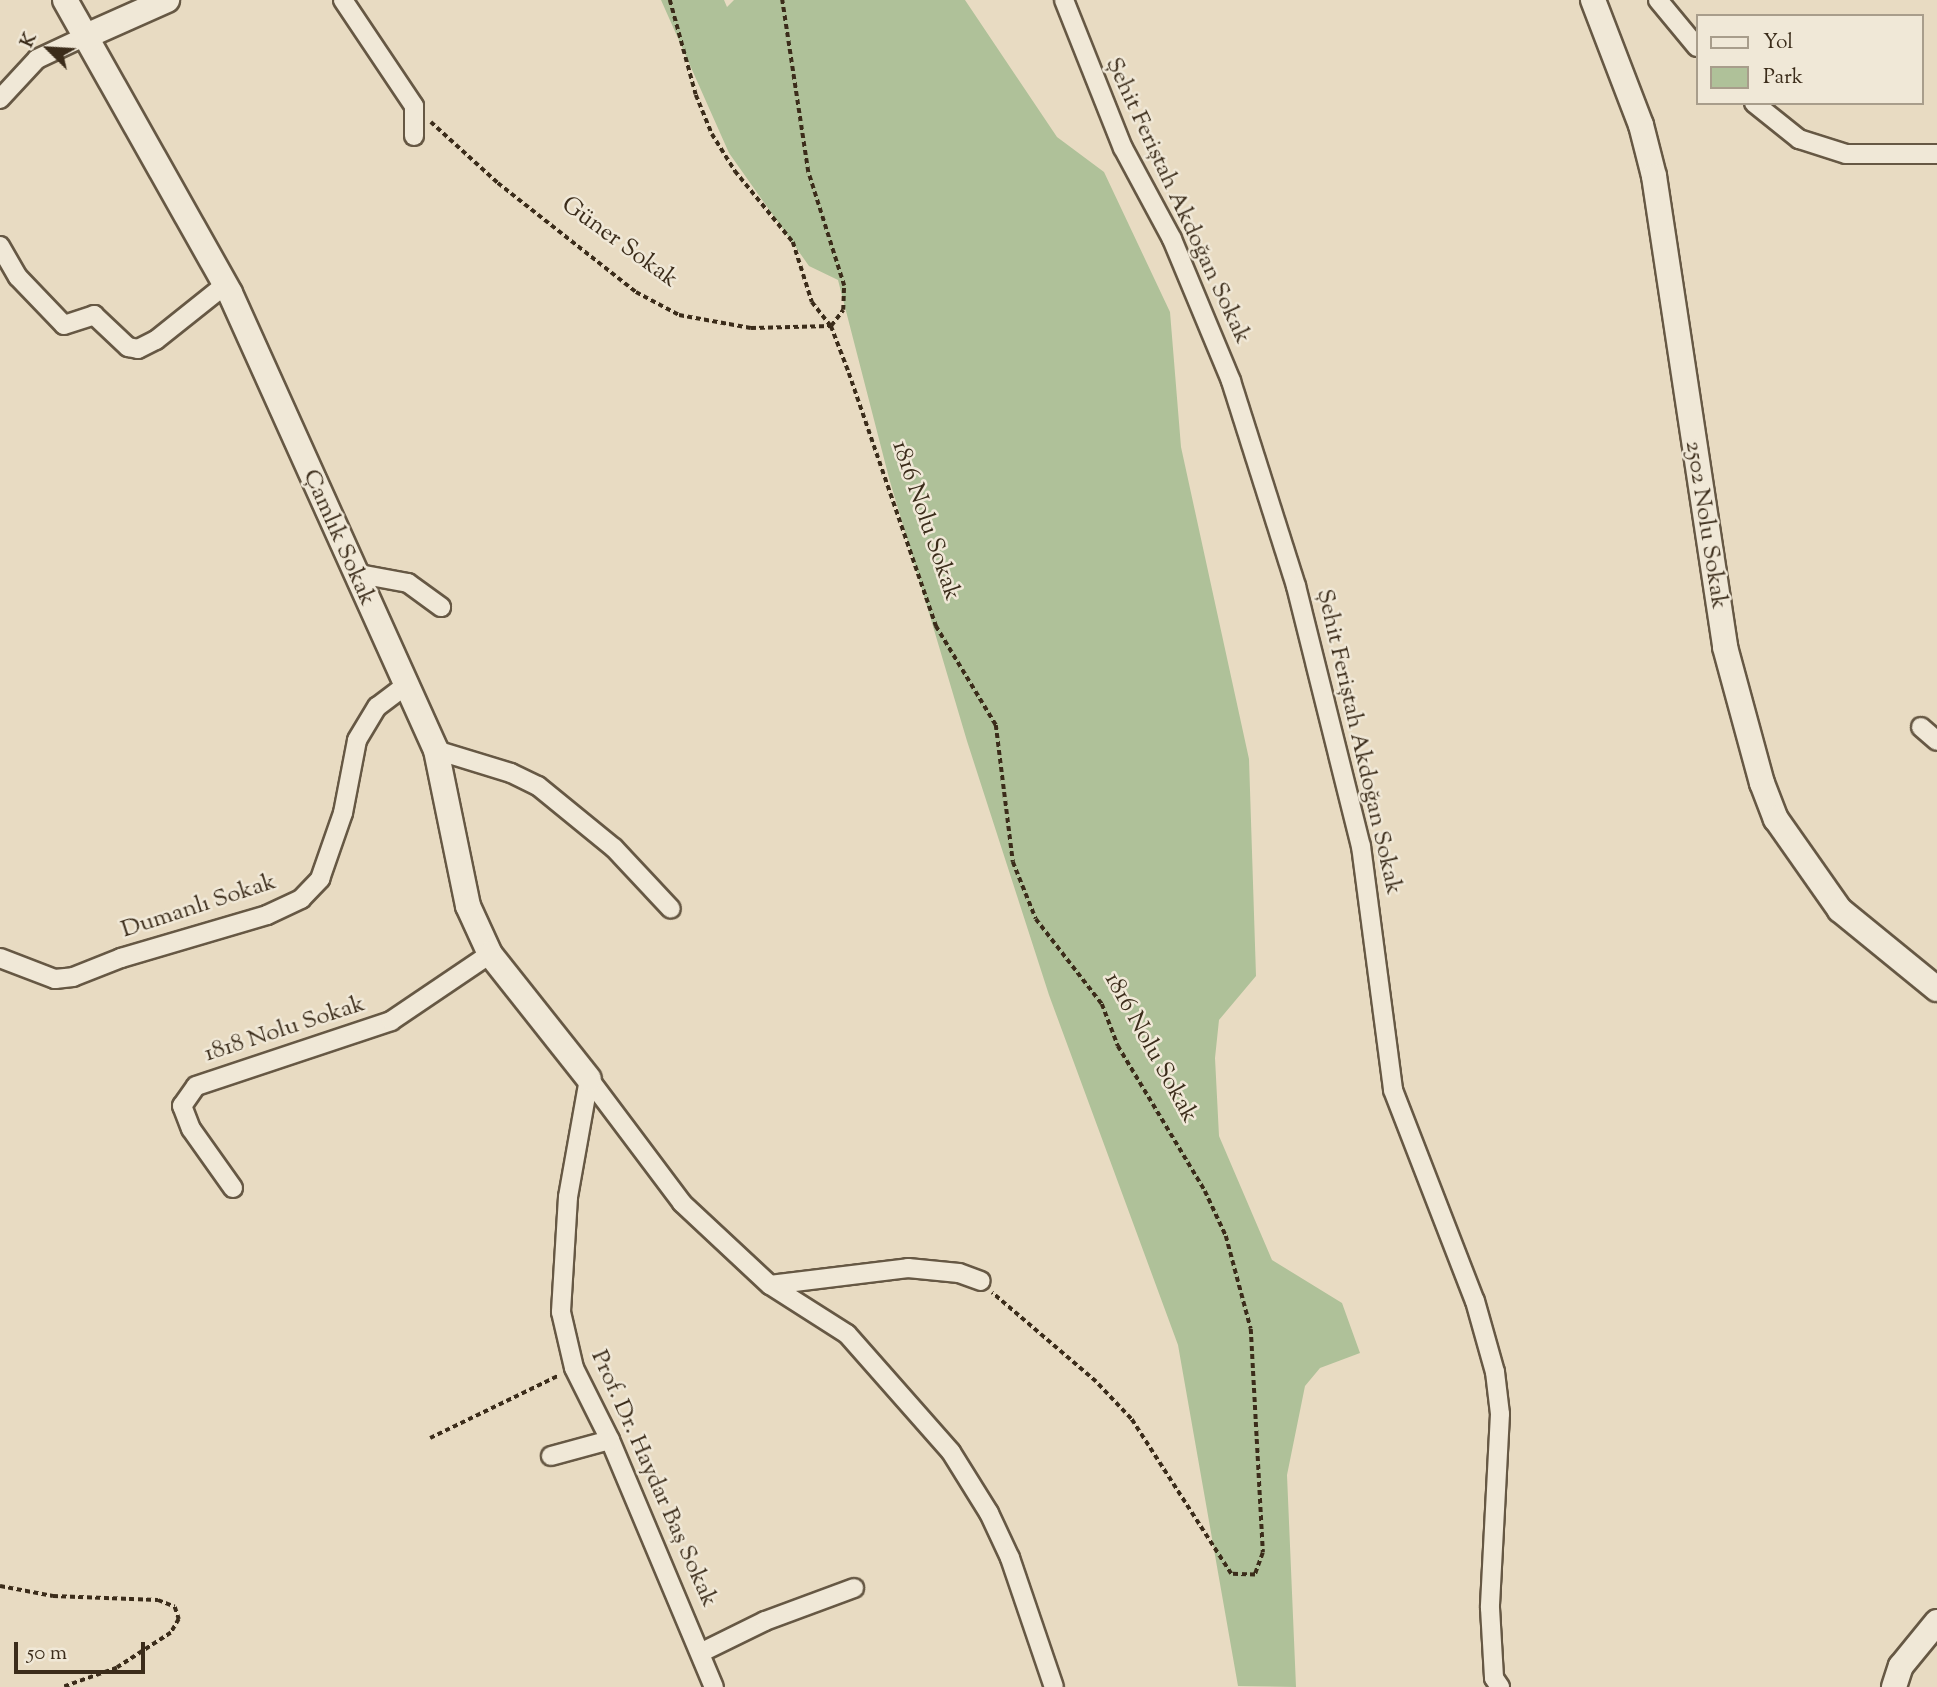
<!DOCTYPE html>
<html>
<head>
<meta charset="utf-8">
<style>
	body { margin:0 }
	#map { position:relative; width:1937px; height:1687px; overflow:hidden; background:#e8dbc2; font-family:"Sorts Mill Goudy",serif }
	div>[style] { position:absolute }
	.green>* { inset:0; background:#afc199 }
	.path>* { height:3.5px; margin-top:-1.75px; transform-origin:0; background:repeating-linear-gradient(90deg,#3b2c1a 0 5px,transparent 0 8.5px) }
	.roads { filter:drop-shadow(2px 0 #665844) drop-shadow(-2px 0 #665844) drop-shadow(0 2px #665844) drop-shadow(0 -2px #665844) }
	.street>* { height:18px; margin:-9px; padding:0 9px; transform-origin:9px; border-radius:9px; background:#f0e8d7 }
	.secondary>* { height:24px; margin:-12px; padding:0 12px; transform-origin:12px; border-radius:12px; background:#f0e8d7 }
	span { translate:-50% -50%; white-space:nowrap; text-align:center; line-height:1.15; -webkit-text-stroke:5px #f0e8d7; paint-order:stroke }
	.street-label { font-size:24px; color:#3b2c1a }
	.legend { position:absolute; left:1696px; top:14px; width:228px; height:91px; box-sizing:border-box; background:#f0e8d7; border:2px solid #a89d8b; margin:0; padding:9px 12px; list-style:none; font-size:21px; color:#3b2c1a }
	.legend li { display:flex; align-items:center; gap:14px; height:35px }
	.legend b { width:35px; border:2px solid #a89d8b }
	.north { position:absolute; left:14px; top:14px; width:70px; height:70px; -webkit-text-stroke:5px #f0e8d7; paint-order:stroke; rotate:294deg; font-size:19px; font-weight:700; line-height:28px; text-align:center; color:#3b2c1a }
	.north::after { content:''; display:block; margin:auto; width:24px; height:32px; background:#3b2c1a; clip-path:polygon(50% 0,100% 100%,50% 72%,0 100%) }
	.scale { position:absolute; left:14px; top:1642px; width:131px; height:32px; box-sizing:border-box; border:4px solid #3b2c1a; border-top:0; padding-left:9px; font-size:21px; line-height:24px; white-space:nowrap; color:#3b2c1a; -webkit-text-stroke:5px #f0e8d7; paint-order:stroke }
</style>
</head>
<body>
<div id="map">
	<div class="green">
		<i style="clip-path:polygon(661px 0,724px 0,727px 7px,734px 0,965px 0,1057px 137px,1104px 172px,1170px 312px,1181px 447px,1249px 759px,1256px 976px,1219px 1020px,1215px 1058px,1219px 1136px,1272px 1260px,1342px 1303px,1360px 1353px,1320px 1368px,1305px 1386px,1287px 1475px,1296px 1687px,1238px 1686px,1178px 1345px,1049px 995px,967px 741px,889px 478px,838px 280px,809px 266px,729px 153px)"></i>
	</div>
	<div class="path">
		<i style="left:670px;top:0;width:98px;rotate:74.7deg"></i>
		<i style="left:696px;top:95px;width:42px;rotate:67.7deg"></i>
		<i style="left:712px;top:134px;width:44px;rotate:58.1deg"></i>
		<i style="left:735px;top:171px;width:92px;rotate:50.8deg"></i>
		<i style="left:793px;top:242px;width:63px;rotate:72.4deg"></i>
		<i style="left:812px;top:302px;width:31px;rotate:52deg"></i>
		<i style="left:831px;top:326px;width:50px;rotate:69deg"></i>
		<i style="left:849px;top:373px;width:268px;rotate:71deg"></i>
		<i style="left:936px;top:626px;width:116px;rotate:58.8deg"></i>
		<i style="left:996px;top:725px;width:138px;rotate:82.9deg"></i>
		<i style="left:1013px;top:862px;width:61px;rotate:68deg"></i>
		<i style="left:1036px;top:919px;width:108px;rotate:52.2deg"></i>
		<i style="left:1102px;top:1004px;width:45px;rotate:69.1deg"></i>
		<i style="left:1118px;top:1046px;width:169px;rotate:59deg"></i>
		<i style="left:1205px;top:1191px;width:50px;rotate:65deg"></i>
		<i style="left:1226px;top:1236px;width:96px;rotate:75deg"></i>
		<i style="left:1251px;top:1329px;width:224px;rotate:86.9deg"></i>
		<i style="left:1263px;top:1553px;width:23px;rotate:110deg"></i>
		<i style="left:1255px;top:1575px;width:24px;rotate:-178deg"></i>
		<i style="left:1231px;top:1574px;width:184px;rotate:-122.8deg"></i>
		<i style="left:1131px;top:1419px;width:51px;rotate:-133.4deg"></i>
		<i style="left:1096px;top:1382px;width:137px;rotate:-139.4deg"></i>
		<i style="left:431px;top:122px;width:91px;rotate:42.3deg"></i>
		<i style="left:498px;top:183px;width:176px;rotate:38.3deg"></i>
		<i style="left:636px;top:292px;width:49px;rotate:28.1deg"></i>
		<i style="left:679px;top:315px;width:73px;rotate:10.2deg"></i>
		<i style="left:751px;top:328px;width:80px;rotate:-1.4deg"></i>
		<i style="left:831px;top:326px;width:20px;rotate:-53deg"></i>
		<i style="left:843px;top:310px;width:24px;rotate:-88deg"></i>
		<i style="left:844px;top:286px;width:120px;rotate:-107.5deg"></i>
		<i style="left:808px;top:172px;width:174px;rotate:-98.6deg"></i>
		<i style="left:430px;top:1438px;width:144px;rotate:-25.9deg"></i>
		<i style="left:0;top:1586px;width:54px;rotate:10.7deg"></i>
		<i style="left:53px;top:1596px;width:105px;rotate:2.2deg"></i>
		<i style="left:158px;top:1600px;width:18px;rotate:22deg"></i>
		<i style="left:175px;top:1607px;width:13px;rotate:72deg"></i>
		<i style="left:179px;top:1619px;width:16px;rotate:120deg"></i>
		<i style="left:171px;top:1633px;width:64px;rotate:147.1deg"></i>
		<i style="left:117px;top:1668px;width:56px;rotate:160.3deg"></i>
	</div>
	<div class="roads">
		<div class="street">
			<i style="left:343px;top:0;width:128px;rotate:56.2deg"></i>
			<i style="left:414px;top:106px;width:30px;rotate:90deg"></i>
			<i style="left:1064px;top:0;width:159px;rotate:68.3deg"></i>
			<i style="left:1123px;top:148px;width:103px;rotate:61.7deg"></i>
			<i style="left:1172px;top:239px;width:154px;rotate:67.4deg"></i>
			<i style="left:1231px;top:381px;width:215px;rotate:72.4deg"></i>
			<i style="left:1296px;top:586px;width:268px;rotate:76deg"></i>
			<i style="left:1361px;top:846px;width:246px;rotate:82.5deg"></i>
			<i style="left:1393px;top:1090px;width:226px;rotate:68.8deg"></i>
			<i style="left:1475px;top:1301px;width:74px;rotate:74.3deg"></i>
			<i style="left:1495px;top:1372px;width:42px;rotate:83.2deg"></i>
			<i style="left:1500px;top:1414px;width:194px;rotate:93deg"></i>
			<i style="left:1490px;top:1608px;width:70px;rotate:86.7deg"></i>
			<i style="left:1494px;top:1678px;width:11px;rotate:56deg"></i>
			<i style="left:1658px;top:0;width:61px;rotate:50.3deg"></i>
			<i style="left:0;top:99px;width:54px;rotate:-47.2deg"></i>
			<i style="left:37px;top:59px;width:52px;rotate:-25.1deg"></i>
			<i style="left:1754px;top:103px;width:58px;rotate:38.7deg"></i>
			<i style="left:1799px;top:139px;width:49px;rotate:17.7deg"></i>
			<i style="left:1846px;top:154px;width:91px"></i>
			<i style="left:0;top:246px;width:36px;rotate:60deg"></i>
			<i style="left:18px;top:277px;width:66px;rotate:46.2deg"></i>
			<i style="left:64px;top:325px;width:32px;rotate:-18deg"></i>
			<i style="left:94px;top:315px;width:47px;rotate:43.3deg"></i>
			<i style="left:128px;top:347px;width:10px;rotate:11deg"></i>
			<i style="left:138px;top:349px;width:20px;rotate:-27deg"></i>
			<i style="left:156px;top:340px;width:88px;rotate:-38.6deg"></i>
			<i style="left:354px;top:573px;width:55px;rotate:10.5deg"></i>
			<i style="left:408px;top:583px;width:41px;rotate:36deg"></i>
			<i style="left:1921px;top:727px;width:21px;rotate:41deg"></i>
			<i style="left:436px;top:750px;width:78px;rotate:17deg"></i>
			<i style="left:511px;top:773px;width:30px;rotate:26deg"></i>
			<i style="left:538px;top:786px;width:98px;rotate:39.2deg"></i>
			<i style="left:614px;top:848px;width:83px;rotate:46.9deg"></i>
			<i style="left:0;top:958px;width:59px;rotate:20.9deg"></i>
			<i style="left:55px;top:979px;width:18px;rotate:-6deg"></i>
			<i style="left:73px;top:977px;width:52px;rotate:-21.6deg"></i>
			<i style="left:121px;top:958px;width:152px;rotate:-16.4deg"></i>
			<i style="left:267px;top:915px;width:38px;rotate:-25deg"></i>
			<i style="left:301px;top:899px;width:28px;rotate:-46deg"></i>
			<i style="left:320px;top:879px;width:70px;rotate:-70.8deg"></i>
			<i style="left:343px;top:813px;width:74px;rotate:-79.1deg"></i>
			<i style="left:357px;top:740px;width:39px;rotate:-59deg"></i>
			<i style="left:377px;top:707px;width:34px;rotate:-37deg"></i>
			<i style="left:589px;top:1079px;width:155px;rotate:53.1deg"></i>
			<i style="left:682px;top:1203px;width:120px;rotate:43deg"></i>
			<i style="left:770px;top:1285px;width:91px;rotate:32.5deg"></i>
			<i style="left:847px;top:1334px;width:157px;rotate:48.6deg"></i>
			<i style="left:951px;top:1452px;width:72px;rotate:58.1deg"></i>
			<i style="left:989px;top:1513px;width:50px;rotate:65deg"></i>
			<i style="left:1010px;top:1558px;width:136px;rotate:71.2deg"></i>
			<i style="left:589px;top:1079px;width:120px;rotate:100.1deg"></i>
			<i style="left:568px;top:1197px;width:115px;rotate:93.5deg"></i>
			<i style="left:561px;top:1312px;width:57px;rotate:76.9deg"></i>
			<i style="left:574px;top:1368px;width:80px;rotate:63.4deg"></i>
			<i style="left:610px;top:1440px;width:268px;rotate:67.2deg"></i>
			<i style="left:233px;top:1188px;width:72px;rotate:-125.4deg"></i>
			<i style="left:191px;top:1129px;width:25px;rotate:-111deg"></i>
			<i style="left:182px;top:1106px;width:24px;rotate:-55deg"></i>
			<i style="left:196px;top:1086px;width:206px;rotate:-18.4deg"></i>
			<i style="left:391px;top:1021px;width:120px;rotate:-34.1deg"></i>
			<i style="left:770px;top:1285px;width:139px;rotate:-7deg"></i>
			<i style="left:908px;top:1268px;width:51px;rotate:5.6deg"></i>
			<i style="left:959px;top:1273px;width:23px;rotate:20deg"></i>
			<i style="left:551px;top:1456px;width:61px;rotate:-15.2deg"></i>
			<i style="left:702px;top:1652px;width:70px;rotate:-26.2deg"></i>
			<i style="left:765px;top:1621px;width:95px;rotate:-20.3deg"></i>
		</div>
		<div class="secondary">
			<i style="left:65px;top:0;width:336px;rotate:60.6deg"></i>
			<i style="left:230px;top:293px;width:501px;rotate:65.74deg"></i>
			<i style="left:436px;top:750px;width:159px;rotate:78.4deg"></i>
			<i style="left:468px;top:906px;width:53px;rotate:65.4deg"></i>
			<i style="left:490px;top:954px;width:159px;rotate:51.6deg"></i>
			<i style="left:1593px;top:0;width:134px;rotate:69deg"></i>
			<i style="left:1641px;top:125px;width:53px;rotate:75.7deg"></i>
			<i style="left:1654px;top:176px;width:476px;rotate:81.4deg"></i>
			<i style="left:1725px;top:647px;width:141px;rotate:74.8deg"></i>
			<i style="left:1762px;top:783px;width:39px;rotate:69deg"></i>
			<i style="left:1776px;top:819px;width:111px;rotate:54.9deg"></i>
			<i style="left:1840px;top:910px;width:125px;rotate:39.2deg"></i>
			<i style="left:84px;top:37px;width:91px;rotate:-24deg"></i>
			<i style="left:1894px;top:1687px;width:22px;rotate:-72deg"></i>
			<i style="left:1901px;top:1666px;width:57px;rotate:-50.7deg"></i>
		</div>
	</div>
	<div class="street-label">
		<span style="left:1177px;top:201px;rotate:65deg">Şehit Feriştah Akdoğan Sokak</span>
		<span style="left:619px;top:243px;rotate:36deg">Güner Sokak</span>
		<span style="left:925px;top:521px;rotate:71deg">1816 Nolu Sokak</span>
		<span style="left:1705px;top:525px;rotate:81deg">2502 Nolu Sokak</span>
		<span style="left:338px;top:538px;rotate:66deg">Çamlık Sokak</span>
		<span style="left:1358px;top:742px;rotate:77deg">Şehit Feriştah Akdoğan Sokak</span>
		<span style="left:199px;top:907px;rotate:-18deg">Dumanlı Sokak</span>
		<span style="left:285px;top:1030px;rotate:-18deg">1818 Nolu Sokak</span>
		<span style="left:1150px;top:1048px;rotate:61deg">1816 Nolu Sokak</span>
		<span style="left:653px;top:1479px;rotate:66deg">Prof. Dr. Haydar Baş Sokak</span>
	</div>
	<ul class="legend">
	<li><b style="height:9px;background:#f0e8d7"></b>Yol</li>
	<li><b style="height:19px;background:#afc199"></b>Park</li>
	</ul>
	<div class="north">K</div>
	<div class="scale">50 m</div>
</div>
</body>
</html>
